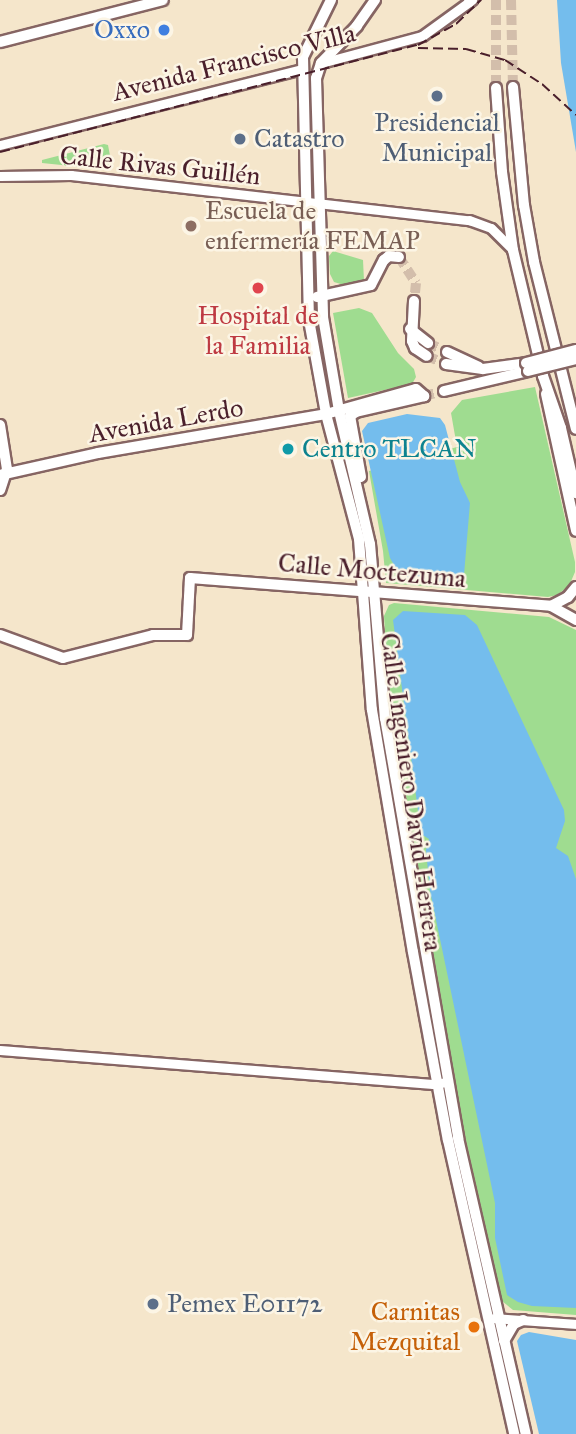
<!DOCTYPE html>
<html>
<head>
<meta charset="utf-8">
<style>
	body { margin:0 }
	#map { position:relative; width:576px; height:1434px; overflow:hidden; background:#f5e6cb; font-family:"IM FELL Great Primer",serif }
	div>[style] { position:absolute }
	.green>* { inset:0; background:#9fdc90 }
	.water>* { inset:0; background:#74bded }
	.primary-tunnel>* { height:10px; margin-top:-5px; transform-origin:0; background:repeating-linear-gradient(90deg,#d3beab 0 10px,transparent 0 15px) }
	.highway-tunnel>* { height:10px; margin-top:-5px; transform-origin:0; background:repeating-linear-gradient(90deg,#d3beab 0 10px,transparent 0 15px) }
	.roads { filter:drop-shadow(2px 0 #866563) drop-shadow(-2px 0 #866563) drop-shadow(0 2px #866563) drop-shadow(0 -2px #866563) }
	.secondary>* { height:9px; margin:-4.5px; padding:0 4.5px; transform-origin:4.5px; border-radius:4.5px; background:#fff }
	.primary>* { height:10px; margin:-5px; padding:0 5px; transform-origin:5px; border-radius:5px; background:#fff }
	.highway>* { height:10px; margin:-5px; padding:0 5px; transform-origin:5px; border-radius:5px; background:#fff }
	.rail>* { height:2px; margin-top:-1px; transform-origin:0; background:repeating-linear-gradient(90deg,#4a1f2b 0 10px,transparent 0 15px) }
	.bridges { filter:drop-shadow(2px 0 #866563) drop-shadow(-2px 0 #866563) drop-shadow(0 2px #866563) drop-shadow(0 -2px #866563) }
	.primary-bridge>* { height:10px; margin:-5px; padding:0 5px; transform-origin:5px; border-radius:5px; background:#fff }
	.dots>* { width:19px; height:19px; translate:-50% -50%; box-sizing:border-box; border:4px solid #fcf5e5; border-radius:50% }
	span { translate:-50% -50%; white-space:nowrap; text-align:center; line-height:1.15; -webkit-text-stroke:5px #fcf5e5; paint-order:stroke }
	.shop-label { font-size:26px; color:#366cbe }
	.right { translate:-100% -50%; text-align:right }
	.street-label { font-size:26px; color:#4a1f2b }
	.service-label { font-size:26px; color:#4e5e75 }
	.left { translate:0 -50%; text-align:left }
	.education-label { font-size:26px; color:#785e54 }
	.health-label { font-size:26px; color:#be3a42 }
	.culture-label { font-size:26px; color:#0d838f }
	.food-label { font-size:26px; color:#c56008 }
</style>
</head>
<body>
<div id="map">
	<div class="green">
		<i style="clip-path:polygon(104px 144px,108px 145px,112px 166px,110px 170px,42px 163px,42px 160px)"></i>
		<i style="clip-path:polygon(333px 251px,363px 260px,364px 281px,344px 285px,334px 282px,330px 274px,329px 256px)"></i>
		<i style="clip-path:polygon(359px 308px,372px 313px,398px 353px,414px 369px,416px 377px,412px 384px,348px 398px,333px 313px)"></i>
		<i style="clip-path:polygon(535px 387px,575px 562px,575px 572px,569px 586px,557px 595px,548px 597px,386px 583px,383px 551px,369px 471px,457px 447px,451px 413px,462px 400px)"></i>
		<i style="clip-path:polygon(394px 603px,549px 617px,576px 630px,576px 1315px,513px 1310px,502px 1301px,465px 1137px,389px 698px,384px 616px,389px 605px)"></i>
	</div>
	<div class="water">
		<i style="clip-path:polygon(557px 0,576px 0,576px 152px,561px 63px)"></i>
		<i style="clip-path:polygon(407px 414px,440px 418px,445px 425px,460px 482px,470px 503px,464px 575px,459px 582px,445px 584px,402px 579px,390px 558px,362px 431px,368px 423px)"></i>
		<i style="clip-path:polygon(403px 611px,465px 615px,477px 625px,564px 810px,565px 821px,556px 848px,568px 856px,576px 879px,576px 1308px,532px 1306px,518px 1302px,507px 1295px,495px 1238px,495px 1203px,430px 891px,426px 850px,429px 839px,421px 834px,393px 620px)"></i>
		<i style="clip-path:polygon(529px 1332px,576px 1340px,576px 1434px,539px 1434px,517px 1341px,521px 1335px)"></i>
	</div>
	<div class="primary-tunnel">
		<i style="left:399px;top:257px;width:31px;rotate:57deg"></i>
		<i style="left:416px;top:283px;width:18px;rotate:96deg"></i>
		<i style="left:428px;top:343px;width:21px;rotate:25deg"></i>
		<i style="left:427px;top:356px;width:21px;rotate:23deg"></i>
		<i style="left:424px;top:396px;width:21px;rotate:-14deg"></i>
	</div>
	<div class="highway-tunnel">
		<i style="left:496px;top:0;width:88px;rotate:90deg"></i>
		<i style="left:511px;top:0;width:87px;rotate:88.7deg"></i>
	</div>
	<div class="roads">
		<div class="secondary">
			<i style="left:321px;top:63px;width:105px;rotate:-15deg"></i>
			<i style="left:422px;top:36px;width:58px;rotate:-35.9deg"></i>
			<i style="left:0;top:145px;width:311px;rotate:-14.1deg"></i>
			<i style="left:0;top:176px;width:71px;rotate:-0.8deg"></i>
			<i style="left:71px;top:175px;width:401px;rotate:6.5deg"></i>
			<i style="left:469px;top:220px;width:23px;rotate:20deg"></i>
			<i style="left:491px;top:228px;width:31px;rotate:45deg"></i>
			<i style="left:0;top:1050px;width:434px;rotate:4.5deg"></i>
			<i style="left:433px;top:1084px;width:15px;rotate:-8deg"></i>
			<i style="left:494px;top:1318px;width:82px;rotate:4.2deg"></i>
		</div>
		<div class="primary">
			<i style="left:331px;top:0;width:64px;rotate:116.2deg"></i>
			<i style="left:303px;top:57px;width:263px;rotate:88.7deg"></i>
			<i style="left:309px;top:320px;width:96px;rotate:79.7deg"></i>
			<i style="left:326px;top:414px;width:129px;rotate:75.2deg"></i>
			<i style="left:359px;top:539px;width:171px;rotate:85.7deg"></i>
			<i style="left:372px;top:710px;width:245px;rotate:80.4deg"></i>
			<i style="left:413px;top:952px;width:191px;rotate:79.5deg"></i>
			<i style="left:448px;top:1140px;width:301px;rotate:77.3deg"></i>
			<i style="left:375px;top:0;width:32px;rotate:125deg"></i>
			<i style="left:357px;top:26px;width:52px;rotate:134.2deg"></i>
			<i style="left:321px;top:63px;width:16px;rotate:108deg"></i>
			<i style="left:316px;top:78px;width:239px;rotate:88.3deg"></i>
			<i style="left:323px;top:317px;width:95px;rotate:80.3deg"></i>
			<i style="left:339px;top:411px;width:137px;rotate:76.9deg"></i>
			<i style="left:370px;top:544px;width:175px;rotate:85.1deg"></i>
			<i style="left:385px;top:718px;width:426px;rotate:80.1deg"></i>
			<i style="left:458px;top:1138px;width:304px;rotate:77.1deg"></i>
			<i style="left:0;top:42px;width:168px;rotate:-14.4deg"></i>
			<i style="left:317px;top:297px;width:55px;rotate:-12.5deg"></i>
			<i style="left:371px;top:285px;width:28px;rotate:-63deg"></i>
			<i style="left:384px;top:260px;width:6px;rotate:-39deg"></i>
			<i style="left:389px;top:256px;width:10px;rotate:6deg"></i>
			<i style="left:414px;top:301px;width:40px;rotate:92.9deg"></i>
			<i style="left:412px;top:341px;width:8px;rotate:67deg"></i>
			<i style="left:415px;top:348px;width:14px;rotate:34deg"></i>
			<i style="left:410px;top:329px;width:23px;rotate:38deg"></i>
			<i style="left:447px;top:352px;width:35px;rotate:25deg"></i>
			<i style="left:446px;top:364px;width:37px;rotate:8deg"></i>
			<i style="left:483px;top:369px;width:43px;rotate:-7.9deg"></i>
			<i style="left:444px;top:391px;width:86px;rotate:-13.4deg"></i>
			<i style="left:546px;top:394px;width:140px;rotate:77.6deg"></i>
			<i style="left:0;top:425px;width:45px;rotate:81deg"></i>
			<i style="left:7px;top:469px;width:22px;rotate:108deg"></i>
			<i style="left:0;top:475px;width:100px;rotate:-12.7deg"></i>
			<i style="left:98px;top:453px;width:231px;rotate:-9.7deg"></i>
			<i style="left:326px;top:414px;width:93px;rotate:-15.5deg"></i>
			<i style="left:416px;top:389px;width:11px;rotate:41deg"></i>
			<i style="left:361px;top:477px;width:62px;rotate:-100.2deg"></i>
			<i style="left:350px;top:416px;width:7px;rotate:-34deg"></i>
			<i style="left:356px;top:412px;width:70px;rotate:-13.2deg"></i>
			<i style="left:551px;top:606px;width:19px;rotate:-28deg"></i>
			<i style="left:568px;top:597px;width:13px;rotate:-51deg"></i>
			<i style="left:0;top:635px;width:67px;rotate:20.1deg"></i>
			<i style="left:63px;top:658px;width:93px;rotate:-14.3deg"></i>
			<i style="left:153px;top:635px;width:34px"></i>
			<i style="left:187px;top:635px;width:57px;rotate:-87deg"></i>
			<i style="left:190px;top:578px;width:362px;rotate:4.4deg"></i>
			<i style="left:551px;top:606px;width:29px;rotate:29deg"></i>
			<i style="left:504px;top:1341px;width:20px;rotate:-60deg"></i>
			<i style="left:514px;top:1324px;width:10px;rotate:-24deg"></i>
		</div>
		<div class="highway">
			<i style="left:469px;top:2px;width:4px;rotate:-34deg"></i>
			<i style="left:513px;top:87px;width:119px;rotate:84.7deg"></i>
			<i style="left:524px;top:205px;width:58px;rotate:80deg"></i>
			<i style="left:534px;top:262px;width:172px;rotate:75.9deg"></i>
			<i style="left:496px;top:88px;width:84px;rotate:85.9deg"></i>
			<i style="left:502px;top:172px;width:79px;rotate:82deg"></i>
			<i style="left:513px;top:250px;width:130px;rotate:76.6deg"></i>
			<i style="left:543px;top:376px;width:55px;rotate:70.9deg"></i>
			<i style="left:561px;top:428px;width:67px;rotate:77deg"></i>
		</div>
	</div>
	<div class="rail">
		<i style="left:418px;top:48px;width:48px;rotate:1.2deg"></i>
		<i style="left:466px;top:49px;width:41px;rotate:15.8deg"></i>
		<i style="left:505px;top:60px;width:44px;rotate:33deg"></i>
		<i style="left:542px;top:84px;width:46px;rotate:42.4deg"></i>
		<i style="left:0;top:152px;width:431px;rotate:-14.4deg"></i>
		<i style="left:418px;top:45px;width:43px;rotate:-28.9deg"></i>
		<i style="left:456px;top:24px;width:35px;rotate:-44deg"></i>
	</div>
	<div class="bridges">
		<div class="primary-bridge">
			<i style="left:526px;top:363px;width:52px;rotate:-14.6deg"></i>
			<i style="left:528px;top:371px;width:49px;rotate:-14deg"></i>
		</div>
	</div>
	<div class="dots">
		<i style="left:164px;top:30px;background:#3f7fe0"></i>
		<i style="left:437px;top:96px;background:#5c6f8a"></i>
		<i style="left:240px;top:139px;background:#5c6f8a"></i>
		<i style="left:191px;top:226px;background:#8d6e63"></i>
		<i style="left:258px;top:288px;background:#e0444e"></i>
		<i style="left:288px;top:449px;background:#0f9aa8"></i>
		<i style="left:153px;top:1304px;background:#5c6f8a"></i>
		<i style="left:474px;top:1327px;background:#e8710a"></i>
	</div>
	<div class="shop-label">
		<span class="right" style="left:150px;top:30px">Oxxo</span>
	</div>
	<div class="street-label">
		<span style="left:234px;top:63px;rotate:-14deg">Avenida Francisco Villa</span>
		<span style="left:160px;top:166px;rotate:6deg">Calle Rivas Guillén</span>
		<span style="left:166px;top:421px;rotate:-10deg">Avenida Lerdo</span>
		<span style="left:372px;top:571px;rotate:5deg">Calle Moctezuma</span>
		<span style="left:411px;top:792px;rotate:82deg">Calle Ingeniero David Herrera</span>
	</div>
	<div class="service-label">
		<span style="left:437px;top:138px">Presidencial<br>Municipal</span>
		<span class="left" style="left:254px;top:139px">Catastro</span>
		<span class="left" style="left:167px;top:1304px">Pemex E01172</span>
	</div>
	<div class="education-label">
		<span class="left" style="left:205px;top:226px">Escuela de<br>enfermería FEMAP</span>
	</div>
	<div class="health-label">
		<span style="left:258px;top:331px">Hospital de<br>la Familia</span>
	</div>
	<div class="culture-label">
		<span class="left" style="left:302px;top:449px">Centro TLCAN</span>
	</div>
	<div class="food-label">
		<span class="right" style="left:460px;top:1327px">Carnitas<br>Mezquital</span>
	</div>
</div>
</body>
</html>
